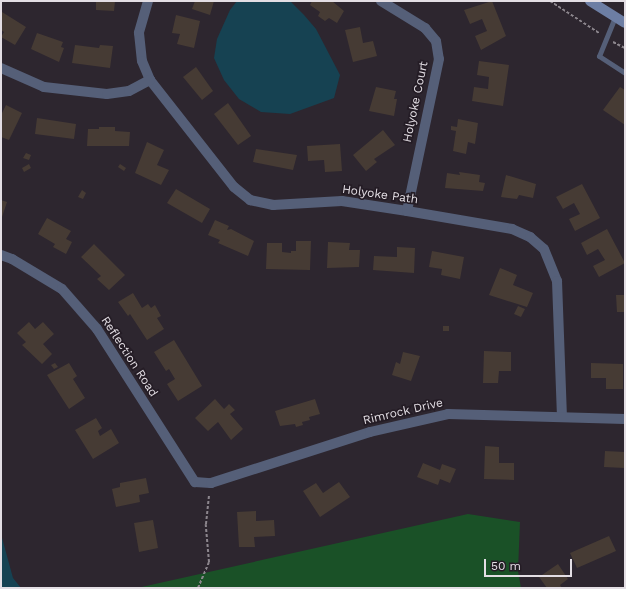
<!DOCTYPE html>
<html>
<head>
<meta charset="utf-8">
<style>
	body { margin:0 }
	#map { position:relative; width:626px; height:589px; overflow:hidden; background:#2d262f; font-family:"Work Sans",sans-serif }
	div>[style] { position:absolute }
	.green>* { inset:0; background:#1a5127 }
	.water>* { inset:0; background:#164252 }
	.building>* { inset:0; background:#463b34 }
	.path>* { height:2px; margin-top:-1px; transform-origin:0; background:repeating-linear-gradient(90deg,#8c868d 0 3px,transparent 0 5px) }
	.lane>* { height:5px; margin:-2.5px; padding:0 2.5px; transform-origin:2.5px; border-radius:2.5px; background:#555f78 }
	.street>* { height:10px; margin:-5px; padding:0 5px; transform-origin:5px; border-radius:5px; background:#555f78 }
	.secondary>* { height:10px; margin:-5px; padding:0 5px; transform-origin:5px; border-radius:5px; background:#6d7ea4 }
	span { translate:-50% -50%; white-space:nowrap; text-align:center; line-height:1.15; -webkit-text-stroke:3.5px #241c25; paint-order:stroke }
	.street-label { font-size:12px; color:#e3dee4 }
	.frame { position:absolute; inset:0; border:2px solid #e3dee4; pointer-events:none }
	.scale { position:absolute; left:484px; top:559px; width:88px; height:18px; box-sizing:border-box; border:2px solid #e3dee4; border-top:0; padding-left:5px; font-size:12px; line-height:14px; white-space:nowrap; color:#e3dee4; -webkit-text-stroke:3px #241c25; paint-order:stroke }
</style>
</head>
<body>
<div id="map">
	<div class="green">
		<i style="clip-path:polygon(468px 514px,520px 522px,518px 571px,521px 588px,137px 588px)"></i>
	</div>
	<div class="water">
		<i style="clip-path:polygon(237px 1px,290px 1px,304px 15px,316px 29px,340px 75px,334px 98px,290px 114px,261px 112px,239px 99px,224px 80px,214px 58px,217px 39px,230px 10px)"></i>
		<i style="clip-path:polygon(1px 534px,13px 578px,21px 588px,1px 588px)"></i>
	</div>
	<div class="building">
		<i style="clip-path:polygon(96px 1px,115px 1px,114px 11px,96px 10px)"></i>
		<i style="clip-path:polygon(195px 1px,214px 1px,210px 15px,192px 9px)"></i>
		<i style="clip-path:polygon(312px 1px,332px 1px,344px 11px,337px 23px,329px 18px,325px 21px,318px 16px,320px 12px,310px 5px)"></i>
		<i style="clip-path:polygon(492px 1px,506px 36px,481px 50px,475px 36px,487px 31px,482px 19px,470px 24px,464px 10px)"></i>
		<i style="clip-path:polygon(2px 12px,26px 27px,15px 45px,1px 37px,4px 32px,1px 30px)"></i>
		<i style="clip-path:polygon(176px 15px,200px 21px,194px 48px,177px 44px,180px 34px,172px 33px)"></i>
		<i style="clip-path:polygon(360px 27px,363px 43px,373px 41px,377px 56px,353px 62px,345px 30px)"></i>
		<i style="clip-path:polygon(37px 33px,63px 42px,61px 47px,64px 48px,59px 62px,31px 49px)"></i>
		<i style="clip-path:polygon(75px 45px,99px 48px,100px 45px,113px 46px,110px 68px,72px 63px)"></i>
		<i style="clip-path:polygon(479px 61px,509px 65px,503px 106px,472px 101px,474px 87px,488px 89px,489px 77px,477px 75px)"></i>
		<i style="clip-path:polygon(196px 67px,213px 91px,202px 100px,183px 77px)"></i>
		<i style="clip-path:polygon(376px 87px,396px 91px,394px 99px,397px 99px,394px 116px,369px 111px)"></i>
		<i style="clip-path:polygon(620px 87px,625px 90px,625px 125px,603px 110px)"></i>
		<i style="clip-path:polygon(228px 103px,251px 136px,238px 145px,214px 114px)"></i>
		<i style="clip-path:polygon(6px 105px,22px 113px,9px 140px,1px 137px,1px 115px)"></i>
		<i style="clip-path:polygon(37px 118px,76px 124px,74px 139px,35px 134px)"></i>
		<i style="clip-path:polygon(458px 119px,478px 123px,475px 144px,468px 142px,466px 154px,453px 151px,456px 131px,451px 130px,451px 126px,457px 127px)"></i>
		<i style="clip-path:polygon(99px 127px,115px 127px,115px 131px,130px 132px,129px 146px,87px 146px,88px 129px,99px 129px)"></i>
		<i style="clip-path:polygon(383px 130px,395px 145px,374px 159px,377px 162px,366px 171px,353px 155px)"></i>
		<i style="clip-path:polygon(147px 142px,164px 150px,157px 165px,169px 170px,161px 185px,135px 173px)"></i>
		<i style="clip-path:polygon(340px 144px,342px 171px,325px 172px,324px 160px,308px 161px,307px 146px)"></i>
		<i style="clip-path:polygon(256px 149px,297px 155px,293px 170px,253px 162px)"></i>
		<i style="clip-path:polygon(26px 153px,31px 155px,29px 160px,23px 158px)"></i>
		<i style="clip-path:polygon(29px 164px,31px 168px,24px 172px,22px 168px)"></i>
		<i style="clip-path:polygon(120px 164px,126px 168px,124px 171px,118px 167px)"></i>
		<i style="clip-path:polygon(459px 172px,480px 175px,479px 182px,485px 183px,483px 191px,445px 188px,447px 173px,460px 175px)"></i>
		<i style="clip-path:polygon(506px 175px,536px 184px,533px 198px,519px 195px,517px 199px,501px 197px)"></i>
		<i style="clip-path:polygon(582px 184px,600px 218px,575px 231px,569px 219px,580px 214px,574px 203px,563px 209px,556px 197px)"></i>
		<i style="clip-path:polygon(176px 189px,210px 209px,202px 223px,167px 203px)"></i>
		<i style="clip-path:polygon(82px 190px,86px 193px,83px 199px,78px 197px)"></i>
		<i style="clip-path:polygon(1px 200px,7px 202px,2px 217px,1px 217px)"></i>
		<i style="clip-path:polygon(47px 218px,71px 231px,66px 239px,72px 242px,66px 254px,53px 247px,55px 244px,38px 234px)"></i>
		<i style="clip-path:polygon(215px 220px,229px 226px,227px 230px,231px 229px,254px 241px,248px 256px,218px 243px,220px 240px,208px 235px)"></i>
		<i style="clip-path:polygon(607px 229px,625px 263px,599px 277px,593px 266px,605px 260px,598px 249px,587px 255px,581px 243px)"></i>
		<i style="clip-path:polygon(296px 241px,311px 241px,310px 270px,266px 269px,267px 243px,282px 243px,282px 252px,291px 253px,291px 251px,296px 251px)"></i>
		<i style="clip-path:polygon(328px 242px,350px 243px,349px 250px,360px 250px,359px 267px,327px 268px)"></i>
		<i style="clip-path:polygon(94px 244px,125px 275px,109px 290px,97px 279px,101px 276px,81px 257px)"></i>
		<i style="clip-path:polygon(397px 247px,415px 248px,414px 273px,373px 270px,374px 256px,397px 257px)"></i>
		<i style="clip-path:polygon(432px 251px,464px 257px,460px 279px,441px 275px,442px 269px,429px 267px)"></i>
		<i style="clip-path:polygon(500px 268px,517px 275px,513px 285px,533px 293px,527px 307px,489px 295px)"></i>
		<i style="clip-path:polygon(133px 293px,142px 308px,148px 304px,151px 308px,155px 305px,161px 316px,157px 318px,164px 329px,147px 340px,130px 314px,128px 316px,118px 302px)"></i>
		<i style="clip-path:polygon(616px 295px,625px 295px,625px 312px,617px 312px)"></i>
		<i style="clip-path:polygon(518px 306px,525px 309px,521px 317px,514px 314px)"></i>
		<i style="clip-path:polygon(29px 322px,35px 329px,43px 322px,54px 334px,43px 344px,52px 354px,42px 364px,22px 345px,26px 342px,17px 333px)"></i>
		<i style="clip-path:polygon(443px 326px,449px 326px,449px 331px,443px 331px)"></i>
		<i style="clip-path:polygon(174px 340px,202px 386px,178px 401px,167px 384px,175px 379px,169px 369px,166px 371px,154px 352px)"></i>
		<i style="clip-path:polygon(484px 351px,511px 352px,511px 371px,499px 371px,498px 383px,483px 383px)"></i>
		<i style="clip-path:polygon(403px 352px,420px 356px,411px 381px,392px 375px,396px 362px,400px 364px)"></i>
		<i style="clip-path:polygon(55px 363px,58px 367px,54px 369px,51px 365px)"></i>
		<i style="clip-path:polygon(69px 363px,77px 376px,73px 379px,85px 398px,69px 409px,47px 375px)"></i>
		<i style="clip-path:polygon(591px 363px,623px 364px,623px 389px,606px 389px,606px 378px,591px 378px)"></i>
		<i style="clip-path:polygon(215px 399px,224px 409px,229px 404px,235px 410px,230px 414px,243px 429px,231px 440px,218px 422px,208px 431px,195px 418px)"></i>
		<i style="clip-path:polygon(315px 399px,320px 414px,309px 417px,310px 420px,302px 422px,303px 425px,296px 427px,295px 424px,280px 426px,275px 411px)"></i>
		<i style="clip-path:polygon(96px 418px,102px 428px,98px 431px,100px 436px,111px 429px,119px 443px,93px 459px,75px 430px)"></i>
		<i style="clip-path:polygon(485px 446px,499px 447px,499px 463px,514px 463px,514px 480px,484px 479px)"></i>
		<i style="clip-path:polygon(605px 451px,625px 452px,625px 468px,604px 467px)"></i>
		<i style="clip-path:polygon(423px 463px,440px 470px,442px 464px,456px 469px,450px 483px,440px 479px,438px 485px,417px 477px)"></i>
		<i style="clip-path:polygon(146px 478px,149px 493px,139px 495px,140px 502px,116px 507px,112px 489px,120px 487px,120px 483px)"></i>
		<i style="clip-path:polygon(339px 482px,350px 497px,320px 517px,303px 491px,316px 483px,323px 493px)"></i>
		<i style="clip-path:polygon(256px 511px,256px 521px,274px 520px,275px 536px,254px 537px,255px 547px,239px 547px,237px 512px)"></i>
		<i style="clip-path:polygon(153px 520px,158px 548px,139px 552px,134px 523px)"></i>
		<i style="clip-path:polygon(609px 536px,616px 551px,577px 568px,570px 553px)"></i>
		<i style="clip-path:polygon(558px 564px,568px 579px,560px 585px,562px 588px,547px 588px,539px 577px)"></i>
	</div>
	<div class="path">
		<i style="left:550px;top:1px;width:59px;rotate:33.1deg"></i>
		<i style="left:613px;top:42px;width:13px;rotate:27deg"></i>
		<i style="left:198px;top:588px;width:28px;rotate:-67deg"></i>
		<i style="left:209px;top:562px;width:38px;rotate:-95deg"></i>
		<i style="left:206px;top:524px;width:30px;rotate:-84deg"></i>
	</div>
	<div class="lane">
		<i style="left:615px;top:17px;width:42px;rotate:112.3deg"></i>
		<i style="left:599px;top:56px;width:31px;rotate:33deg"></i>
	</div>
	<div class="street">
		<i style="left:148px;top:1px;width:33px;rotate:106deg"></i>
		<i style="left:139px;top:33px;width:28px;rotate:84deg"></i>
		<i style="left:142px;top:61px;width:21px;rotate:67deg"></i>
		<i style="left:150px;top:80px;width:136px;rotate:51.9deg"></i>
		<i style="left:234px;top:187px;width:21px;rotate:39deg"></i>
		<i style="left:250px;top:200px;width:24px;rotate:12deg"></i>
		<i style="left:273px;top:205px;width:69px;rotate:-3.3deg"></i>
		<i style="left:342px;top:201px;width:66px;rotate:8.7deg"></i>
		<i style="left:407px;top:211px;width:107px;rotate:9.7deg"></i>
		<i style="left:512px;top:229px;width:20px;rotate:24deg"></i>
		<i style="left:530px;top:237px;width:18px;rotate:41deg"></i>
		<i style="left:544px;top:249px;width:35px;rotate:68deg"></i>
		<i style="left:557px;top:281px;width:136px;rotate:87.9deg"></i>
		<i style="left:381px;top:1px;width:52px;rotate:31.5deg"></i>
		<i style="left:425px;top:28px;width:17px;rotate:50deg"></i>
		<i style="left:436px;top:41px;width:18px;rotate:81deg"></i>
		<i style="left:439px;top:59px;width:155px;rotate:101.9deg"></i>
		<i style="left:1px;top:68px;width:47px;rotate:23.8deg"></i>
		<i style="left:44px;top:87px;width:63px;rotate:6.3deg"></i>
		<i style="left:107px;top:94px;width:22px;rotate:-8deg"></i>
		<i style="left:129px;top:91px;width:24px;rotate:-28deg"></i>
		<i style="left:1px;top:255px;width:12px;rotate:20deg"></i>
		<i style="left:12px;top:259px;width:58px;rotate:31deg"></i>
		<i style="left:62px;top:289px;width:53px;rotate:48.8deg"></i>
		<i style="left:97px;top:329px;width:182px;rotate:57.4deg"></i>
		<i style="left:195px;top:482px;width:16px;rotate:4deg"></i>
		<i style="left:211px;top:483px;width:167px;rotate:-17.8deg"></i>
		<i style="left:370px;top:432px;width:80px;rotate:-13deg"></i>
		<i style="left:448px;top:414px;width:177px;rotate:1.6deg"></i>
	</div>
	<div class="secondary">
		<i style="left:590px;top:1px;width:41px;rotate:32.2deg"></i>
	</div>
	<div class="street-label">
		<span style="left:416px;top:102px;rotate:-78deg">Holyoke Court</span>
		<span style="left:380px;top:195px;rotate:8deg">Holyoke Path</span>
		<span style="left:129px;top:357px;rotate:57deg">Reflection Road</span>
		<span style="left:403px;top:412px;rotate:-13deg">Rimrock Drive</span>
	</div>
	<div class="frame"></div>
	<div class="scale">50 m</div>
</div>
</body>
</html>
